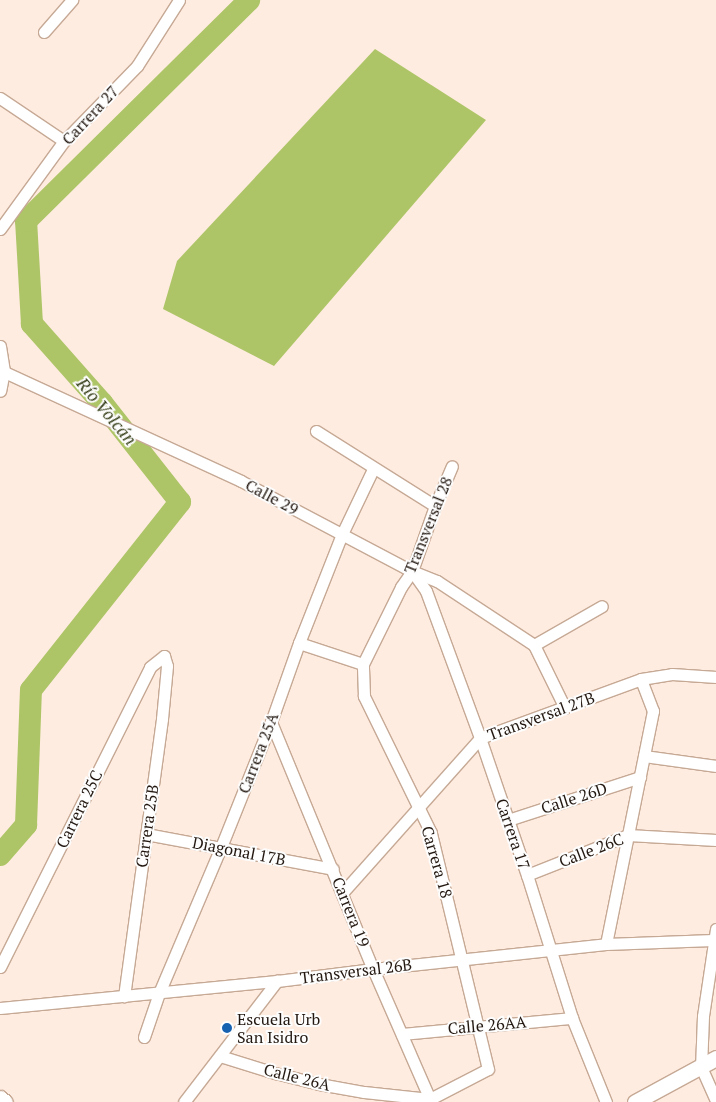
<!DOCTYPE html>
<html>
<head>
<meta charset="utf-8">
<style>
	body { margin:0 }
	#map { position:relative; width:716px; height:1102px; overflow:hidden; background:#ffece0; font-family:"PT Serif",serif }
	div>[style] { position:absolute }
	.water>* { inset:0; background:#adc567 }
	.river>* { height:22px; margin:-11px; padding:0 11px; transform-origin:11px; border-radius:11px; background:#adc567 }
	.roads { filter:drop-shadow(1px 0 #c6a995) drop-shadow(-1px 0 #c6a995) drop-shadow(0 1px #c6a995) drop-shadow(0 -1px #c6a995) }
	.street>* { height:11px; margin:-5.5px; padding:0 5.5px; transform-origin:5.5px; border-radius:5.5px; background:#fff }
	.secondary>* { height:15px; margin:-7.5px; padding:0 7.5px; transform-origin:7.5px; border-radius:7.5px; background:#fff }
	.dots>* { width:14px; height:14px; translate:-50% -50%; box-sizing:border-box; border:2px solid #fdfdfd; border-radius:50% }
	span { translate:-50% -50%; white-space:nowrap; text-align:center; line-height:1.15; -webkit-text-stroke:4px #fdfdfd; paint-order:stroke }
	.street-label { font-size:16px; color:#231811 }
	.poi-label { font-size:16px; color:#231811 }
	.left { translate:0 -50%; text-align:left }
	.water-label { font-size:18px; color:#343e17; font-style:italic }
</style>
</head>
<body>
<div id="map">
	<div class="water">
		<i style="clip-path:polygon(375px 49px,486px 120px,274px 366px,163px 309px,177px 261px)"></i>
	</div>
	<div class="river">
		<i style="left:0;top:855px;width:40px;rotate:-49deg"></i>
		<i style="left:26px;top:825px;width:135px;rotate:-87.9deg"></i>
		<i style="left:31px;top:690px;width:240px;rotate:-51.6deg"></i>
		<i style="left:180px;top:502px;width:126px;rotate:-128.2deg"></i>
		<i style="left:102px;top:403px;width:106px;rotate:-131.5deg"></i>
		<i style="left:32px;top:324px;width:103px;rotate:-93.3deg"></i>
		<i style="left:26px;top:221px;width:314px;rotate:-44.7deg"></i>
	</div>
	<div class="roads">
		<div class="street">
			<i style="left:44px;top:32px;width:43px;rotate:-48.8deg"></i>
			<i style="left:0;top:98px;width:77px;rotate:33.9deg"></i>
			<i style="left:0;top:229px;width:109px;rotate:-54deg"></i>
			<i style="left:64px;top:141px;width:105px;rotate:-45.8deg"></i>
			<i style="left:137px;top:66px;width:78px;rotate:-57.5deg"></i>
			<i style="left:0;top:346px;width:25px;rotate:81deg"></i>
			<i style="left:4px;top:371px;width:20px;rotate:101deg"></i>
			<i style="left:0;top:370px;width:265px;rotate:24.7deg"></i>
			<i style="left:241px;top:481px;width:193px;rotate:27.8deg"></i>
			<i style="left:412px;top:571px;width:27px;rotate:22deg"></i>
			<i style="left:437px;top:581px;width:116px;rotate:33.4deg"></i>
			<i style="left:534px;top:645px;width:70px;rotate:63.8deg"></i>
			<i style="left:316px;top:431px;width:141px;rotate:32.2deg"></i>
			<i style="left:412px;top:571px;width:24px;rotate:55deg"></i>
			<i style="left:426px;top:591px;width:157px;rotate:69.8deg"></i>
			<i style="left:480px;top:738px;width:145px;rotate:71.1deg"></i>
			<i style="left:527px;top:875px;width:150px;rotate:72.5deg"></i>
			<i style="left:572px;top:1018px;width:91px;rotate:68deg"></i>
			<i style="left:299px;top:643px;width:67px;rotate:18.2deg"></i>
			<i style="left:534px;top:645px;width:78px;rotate:-29.8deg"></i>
			<i style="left:271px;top:722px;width:267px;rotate:67.6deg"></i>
			<i style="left:373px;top:969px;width:145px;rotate:66.4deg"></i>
			<i style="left:644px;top:756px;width:73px;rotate:7.9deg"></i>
			<i style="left:508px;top:820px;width:139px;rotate:-18deg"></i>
			<i style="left:146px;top:834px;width:190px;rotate:10.6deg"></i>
			<i style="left:527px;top:875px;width:109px;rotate:-21.6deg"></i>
			<i style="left:628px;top:835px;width:88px;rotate:3.3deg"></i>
			<i style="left:343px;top:892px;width:206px;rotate:-48.3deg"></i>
			<i style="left:480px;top:738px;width:171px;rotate:-20.1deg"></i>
			<i style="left:641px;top:679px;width:31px;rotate:-9deg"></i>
			<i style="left:672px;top:674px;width:44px;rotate:3.9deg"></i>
			<i style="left:716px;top:929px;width:88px;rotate:98.5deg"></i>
			<i style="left:703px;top:1016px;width:51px;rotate:92.2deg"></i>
			<i style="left:701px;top:1067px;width:37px;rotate:66deg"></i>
			<i style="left:606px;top:944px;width:238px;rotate:-78.6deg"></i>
			<i style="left:653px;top:711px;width:34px;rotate:-111deg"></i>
			<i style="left:0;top:967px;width:335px;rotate:-63.4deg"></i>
			<i style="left:150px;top:667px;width:18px;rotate:-38deg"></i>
			<i style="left:164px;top:656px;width:10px;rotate:73deg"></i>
			<i style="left:167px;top:666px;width:53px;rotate:95.4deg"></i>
			<i style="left:162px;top:719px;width:280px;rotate:97.8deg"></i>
			<i style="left:0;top:1008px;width:278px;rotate:-5.6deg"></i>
			<i style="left:277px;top:981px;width:97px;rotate:-7.1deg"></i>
			<i style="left:373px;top:969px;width:234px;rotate:-6.1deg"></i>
			<i style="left:606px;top:944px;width:107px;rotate:-2.1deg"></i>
			<i style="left:402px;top:1034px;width:171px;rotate:-5.4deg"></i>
			<i style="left:144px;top:1037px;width:46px;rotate:-71.2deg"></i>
			<i style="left:159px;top:993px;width:159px;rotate:-67deg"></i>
			<i style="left:221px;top:847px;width:135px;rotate:-68.2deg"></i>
			<i style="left:271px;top:722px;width:84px;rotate:-70.5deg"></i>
			<i style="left:299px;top:643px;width:117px;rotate:-68.5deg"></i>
			<i style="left:342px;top:534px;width:72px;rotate:-64.5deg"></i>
			<i style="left:220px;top:1056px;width:58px;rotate:17.2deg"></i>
			<i style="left:275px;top:1073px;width:45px;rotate:14deg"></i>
			<i style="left:319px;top:1084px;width:46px;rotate:10.1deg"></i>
			<i style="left:364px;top:1092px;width:66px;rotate:6.1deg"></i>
			<i style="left:430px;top:1099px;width:65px;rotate:-27.3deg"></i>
			<i style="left:488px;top:1069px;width:243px;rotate:-103.6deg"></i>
			<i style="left:431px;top:833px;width:153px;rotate:-116.1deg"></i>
			<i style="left:364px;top:696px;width:32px;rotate:-92deg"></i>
			<i style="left:363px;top:664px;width:86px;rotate:-63.7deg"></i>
			<i style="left:401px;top:587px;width:19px;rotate:-55deg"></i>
			<i style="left:412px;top:571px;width:69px;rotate:-70.5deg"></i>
			<i style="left:435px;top:506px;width:43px;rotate:-67deg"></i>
			<i style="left:184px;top:1102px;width:153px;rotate:-52.5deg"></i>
		</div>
		<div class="secondary">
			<i style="left:0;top:1098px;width:6px;rotate:39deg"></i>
			<i style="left:635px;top:1102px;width:92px;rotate:-28.5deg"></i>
		</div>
	</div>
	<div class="dots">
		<i style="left:227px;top:1028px;background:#1761b1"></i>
	</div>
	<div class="street-label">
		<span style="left:90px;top:115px;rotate:-47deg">Carrera 27</span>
		<span style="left:272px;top:497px;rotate:28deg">Calle 29</span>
		<span style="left:428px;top:525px;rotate:-68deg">Transversal 28</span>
		<span style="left:541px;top:716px;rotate:-20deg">Transversal 27B</span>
		<span style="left:258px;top:753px;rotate:-69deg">Carrera 25A</span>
		<span style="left:574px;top:798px;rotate:-18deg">Calle 26D</span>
		<span style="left:79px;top:809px;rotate:-64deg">Carrera 25C</span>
		<span style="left:147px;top:826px;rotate:-82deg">Carrera 25B</span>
		<span style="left:513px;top:834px;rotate:71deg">Carrera 17</span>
		<span style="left:591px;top:850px;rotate:-21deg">Calle 26C</span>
		<span style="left:239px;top:851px;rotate:11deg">Diagonal 17B</span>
		<span style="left:437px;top:862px;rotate:74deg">Carrera 18</span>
		<span style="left:351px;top:912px;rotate:68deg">Carrera 19</span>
		<span style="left:356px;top:971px;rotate:-7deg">Transversal 26B</span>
		<span style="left:487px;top:1025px;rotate:-5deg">Calle 26AA</span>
		<span style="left:297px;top:1077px;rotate:14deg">Calle 26A</span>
	</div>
	<div class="poi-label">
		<span class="left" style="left:237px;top:1028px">Escuela Urb<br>San Isidro</span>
	</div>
	<div class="water-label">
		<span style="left:107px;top:411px;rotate:50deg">Río Volcán</span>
	</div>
</div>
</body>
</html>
